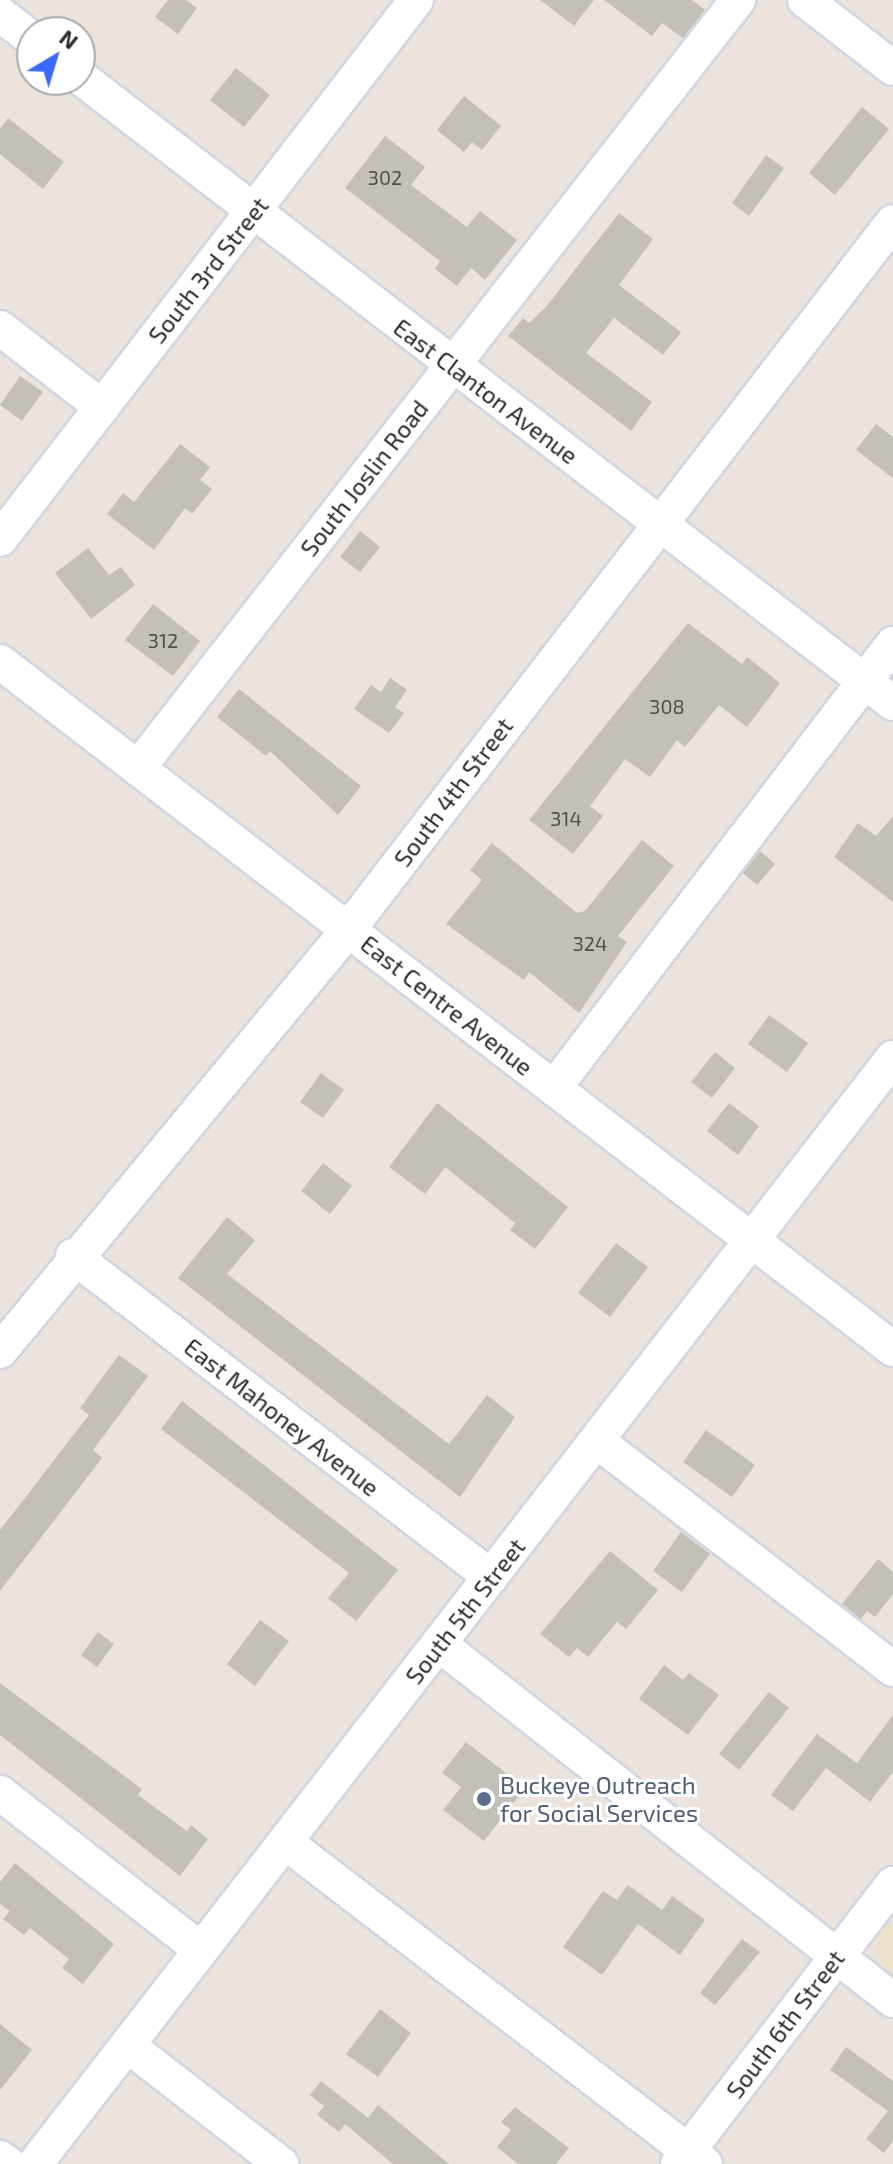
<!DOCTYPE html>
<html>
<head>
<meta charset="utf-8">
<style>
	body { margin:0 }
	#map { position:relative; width:893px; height:2164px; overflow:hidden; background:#ece4dc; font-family:"Exo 2",sans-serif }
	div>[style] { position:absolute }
	.education>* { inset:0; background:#eee1cb }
	.building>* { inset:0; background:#c4bfb7 }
	.roads { filter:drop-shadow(2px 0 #d1d6e3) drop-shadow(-2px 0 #d1d6e3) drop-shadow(0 2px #d1d6e3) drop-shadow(0 -2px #d1d6e3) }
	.minor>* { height:34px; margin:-17px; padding:0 17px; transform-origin:17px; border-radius:17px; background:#fff }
	.dots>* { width:22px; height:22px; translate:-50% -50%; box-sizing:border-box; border:4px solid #fff; border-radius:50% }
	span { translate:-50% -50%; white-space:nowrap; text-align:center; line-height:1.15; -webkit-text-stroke:6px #fff; paint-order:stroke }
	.number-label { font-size:20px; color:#504f4d }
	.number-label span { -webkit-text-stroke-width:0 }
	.street-label { font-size:24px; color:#2a2a2a }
	.service-label { font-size:24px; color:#4e5e75 }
	.left { translate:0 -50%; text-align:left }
	.north { position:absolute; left:16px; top:16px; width:80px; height:80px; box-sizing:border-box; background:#fff; border:2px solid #aaa; border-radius:50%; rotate:38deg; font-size:22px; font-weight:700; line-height:32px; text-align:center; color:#2a2a2a }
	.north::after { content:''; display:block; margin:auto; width:28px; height:36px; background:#3969fc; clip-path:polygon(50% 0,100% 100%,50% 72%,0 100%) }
</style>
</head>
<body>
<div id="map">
	<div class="education">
		<i style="clip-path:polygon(887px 1918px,893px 1923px,893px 1976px,875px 1955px,876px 1934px)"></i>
	</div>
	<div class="building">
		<i style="clip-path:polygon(168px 0,186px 0,197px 8px,178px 34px,155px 17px)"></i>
		<i style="clip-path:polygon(540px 0,594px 0,574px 26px)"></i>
		<i style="clip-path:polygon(604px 0,692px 0,705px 10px,683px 38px,662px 23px,652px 36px)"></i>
		<i style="clip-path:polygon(236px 68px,270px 95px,244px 127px,210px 100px)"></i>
		<i style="clip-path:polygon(464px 96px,501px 126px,482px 150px,472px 142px,464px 152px,437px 130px)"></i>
		<i style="clip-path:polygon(862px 107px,889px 129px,835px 195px,809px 173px)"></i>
		<i style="clip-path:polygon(8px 118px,64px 162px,43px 189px,0 154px,0 129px)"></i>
		<i style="clip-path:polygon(385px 136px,425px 167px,411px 185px,467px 227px,480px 211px,517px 240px,485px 280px,471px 268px,457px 286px,435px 269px,440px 261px,345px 188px)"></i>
		<i style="clip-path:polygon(766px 155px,784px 168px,749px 216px,732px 203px)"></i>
		<i style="clip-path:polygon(619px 213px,653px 239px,619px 285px,681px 332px,663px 355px,614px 318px,586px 353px,652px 402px,631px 431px,508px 336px,523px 318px,529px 323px,545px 308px)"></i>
		<i style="clip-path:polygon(20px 376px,43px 392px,22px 421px,0 405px)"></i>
		<i style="clip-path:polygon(876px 424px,893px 437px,893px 478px,856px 450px)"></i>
		<i style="clip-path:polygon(180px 444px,210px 467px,200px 480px,212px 489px,192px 514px,185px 508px,154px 550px,107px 514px,123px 493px,134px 502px)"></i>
		<i style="clip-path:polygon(360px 531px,380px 547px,360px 572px,340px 557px)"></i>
		<i style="clip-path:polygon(88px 548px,109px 575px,121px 567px,135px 585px,91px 619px,55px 573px)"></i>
		<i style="clip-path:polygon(153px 604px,200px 641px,173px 676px,125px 640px)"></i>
		<i style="clip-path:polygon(688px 623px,742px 664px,747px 657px,780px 683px,747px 727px,719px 705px,685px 747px,677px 740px,650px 777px,625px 759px,590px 806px,603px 816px,573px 854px,529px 820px)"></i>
		<i style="clip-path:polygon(390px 678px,407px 690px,395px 707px,404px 713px,389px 733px,354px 709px,371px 685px,381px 692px)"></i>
		<i style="clip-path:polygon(239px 689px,361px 786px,338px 815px,270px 751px,266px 756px,217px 717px)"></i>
		<i style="clip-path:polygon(893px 816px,893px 902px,834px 857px,858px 823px,876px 836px)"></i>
		<i style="clip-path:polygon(642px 840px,674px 866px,618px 936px,627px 942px,579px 1013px,529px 972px,524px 980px,446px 924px,482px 880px,470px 870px,492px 843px,577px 913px,585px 911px)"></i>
		<i style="clip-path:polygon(760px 851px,775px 864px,757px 885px,743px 873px)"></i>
		<i style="clip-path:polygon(769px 1015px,808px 1043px,787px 1072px,748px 1044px)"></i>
		<i style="clip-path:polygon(715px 1052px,735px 1068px,712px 1098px,691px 1082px)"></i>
		<i style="clip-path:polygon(321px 1073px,344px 1090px,323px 1118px,300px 1102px)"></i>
		<i style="clip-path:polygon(437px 1103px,568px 1207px,535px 1249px,510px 1230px,515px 1223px,445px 1167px,425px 1194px,389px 1167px)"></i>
		<i style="clip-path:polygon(729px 1103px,759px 1126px,738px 1155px,707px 1131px)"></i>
		<i style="clip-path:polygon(323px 1163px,352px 1186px,330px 1214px,301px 1191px)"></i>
		<i style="clip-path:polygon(227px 1217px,255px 1240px,227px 1274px,449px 1444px,487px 1395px,515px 1417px,460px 1497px,178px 1278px)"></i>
		<i style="clip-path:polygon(616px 1243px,648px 1267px,610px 1317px,578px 1293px)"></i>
		<i style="clip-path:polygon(119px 1355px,148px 1376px,93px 1450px,102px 1458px,0 1591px,0 1530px,89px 1415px,80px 1408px)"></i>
		<i style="clip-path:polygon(182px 1401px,398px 1570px,356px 1621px,328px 1598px,349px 1573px,161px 1429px)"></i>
		<i style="clip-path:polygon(706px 1430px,755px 1465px,732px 1497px,683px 1462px)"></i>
		<i style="clip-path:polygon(681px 1532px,710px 1554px,682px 1592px,653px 1571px)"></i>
		<i style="clip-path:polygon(610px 1551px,658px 1590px,626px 1629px,617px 1622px,588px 1657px,577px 1648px,569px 1657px,540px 1634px)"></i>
		<i style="clip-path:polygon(878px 1559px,893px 1572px,893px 1594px,875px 1617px,867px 1611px,861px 1619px,842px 1604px)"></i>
		<i style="clip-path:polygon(260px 1620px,289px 1641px,255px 1686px,227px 1664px)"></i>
		<i style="clip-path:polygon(98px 1632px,114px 1644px,97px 1667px,81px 1655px)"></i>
		<i style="clip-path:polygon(664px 1665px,683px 1680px,689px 1673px,719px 1695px,688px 1735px,639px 1699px)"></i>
		<i style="clip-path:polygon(0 1683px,142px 1789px,138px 1795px,187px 1831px,191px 1825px,208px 1839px,180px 1876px,0 1735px)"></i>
		<i style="clip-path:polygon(769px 1692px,789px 1708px,739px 1770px,719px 1754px)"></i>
		<i style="clip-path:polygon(893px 1715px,893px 1772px,870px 1802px,826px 1768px,793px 1811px,771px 1795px,817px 1734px,857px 1763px)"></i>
		<i style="clip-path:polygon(466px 1742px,525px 1788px,484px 1841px,443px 1810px,461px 1787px,442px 1773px)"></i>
		<i style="clip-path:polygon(15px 1863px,114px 1944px,83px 1984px,62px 1968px,69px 1959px,30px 1928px,24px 1935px,3px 1919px,10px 1911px,0 1904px,0 1882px)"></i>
		<i style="clip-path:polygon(628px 1885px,662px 1910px,672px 1896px,705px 1920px,680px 1955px,638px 1924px,602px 1975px,563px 1947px,603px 1891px,617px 1900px)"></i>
		<i style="clip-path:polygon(742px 1939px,760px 1952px,715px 2005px,700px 1993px)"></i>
		<i style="clip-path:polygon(380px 2009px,411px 2033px,378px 2077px,346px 2054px)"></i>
		<i style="clip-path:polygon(0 2024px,32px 2050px,0 2090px)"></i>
		<i style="clip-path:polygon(846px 2047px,893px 2081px,893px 2141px,884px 2153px,866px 2139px,888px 2111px,830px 2070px)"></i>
		<i style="clip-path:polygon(321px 2081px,368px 2118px,378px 2105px,449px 2164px,393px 2164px,345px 2124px,339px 2132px,317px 2115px,324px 2106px,310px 2095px)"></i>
		<i style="clip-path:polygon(515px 2107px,569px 2148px,556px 2164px,518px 2164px,497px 2147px,511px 2130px,501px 2122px)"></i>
	</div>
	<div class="roads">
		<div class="minor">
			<i style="left:805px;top:0;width:111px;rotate:37.7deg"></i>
			<i style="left:0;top:14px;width:41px;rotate:38deg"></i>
			<i style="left:80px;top:77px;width:1026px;rotate:37.6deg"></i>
			<i style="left:0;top:328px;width:129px;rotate:37.8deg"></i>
			<i style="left:0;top:539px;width:681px;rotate:-52.34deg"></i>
			<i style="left:0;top:662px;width:1127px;rotate:37.57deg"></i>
			<i style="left:138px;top:768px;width:975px;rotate:-52deg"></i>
			<i style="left:554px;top:1088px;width:559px;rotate:-52.64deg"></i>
			<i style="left:73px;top:1256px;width:527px;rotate:37.52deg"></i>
			<i style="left:0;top:1351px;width:546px;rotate:-50.42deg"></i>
			<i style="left:348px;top:930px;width:893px;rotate:-52.41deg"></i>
			<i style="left:597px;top:1441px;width:374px;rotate:37.6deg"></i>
			<i style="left:439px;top:1644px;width:577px;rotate:38.1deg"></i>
			<i style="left:0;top:1793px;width:255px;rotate:38deg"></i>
			<i style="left:285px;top:1842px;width:529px;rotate:37.48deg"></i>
			<i style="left:127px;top:2045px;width:195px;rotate:37.7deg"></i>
			<i style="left:0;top:2158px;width:10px;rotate:37deg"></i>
			<i style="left:35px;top:2164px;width:1400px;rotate:-52.2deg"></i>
			<i style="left:678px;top:2164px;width:353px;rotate:-52.5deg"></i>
		</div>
	</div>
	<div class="dots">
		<i style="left:484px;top:1799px;background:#5c6f8a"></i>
	</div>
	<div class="number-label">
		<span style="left:385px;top:177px">302</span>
		<span style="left:163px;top:640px">312</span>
		<span style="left:667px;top:706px">308</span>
		<span style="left:566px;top:818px">314</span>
		<span style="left:590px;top:943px">324</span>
	</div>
	<div class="street-label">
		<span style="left:208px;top:270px;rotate:-52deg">South 3rd Street</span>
		<span style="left:486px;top:391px;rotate:37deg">East Clanton Avenue</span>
		<span style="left:364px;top:478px;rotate:-52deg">South Joslin Road</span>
		<span style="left:453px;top:792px;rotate:-53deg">South 4th Street</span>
		<span style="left:447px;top:1005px;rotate:38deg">East Centre Avenue</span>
		<span style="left:282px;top:1417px;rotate:38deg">East Mahoney Avenue</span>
		<span style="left:465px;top:1611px;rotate:-52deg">South 5th Street</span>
		<span style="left:785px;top:2024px;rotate:-53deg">South 6th Street</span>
	</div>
	<div class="service-label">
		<span class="left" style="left:500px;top:1799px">Buckeye Outreach<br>for Social Services</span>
	</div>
	<div class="north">N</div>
</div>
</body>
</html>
